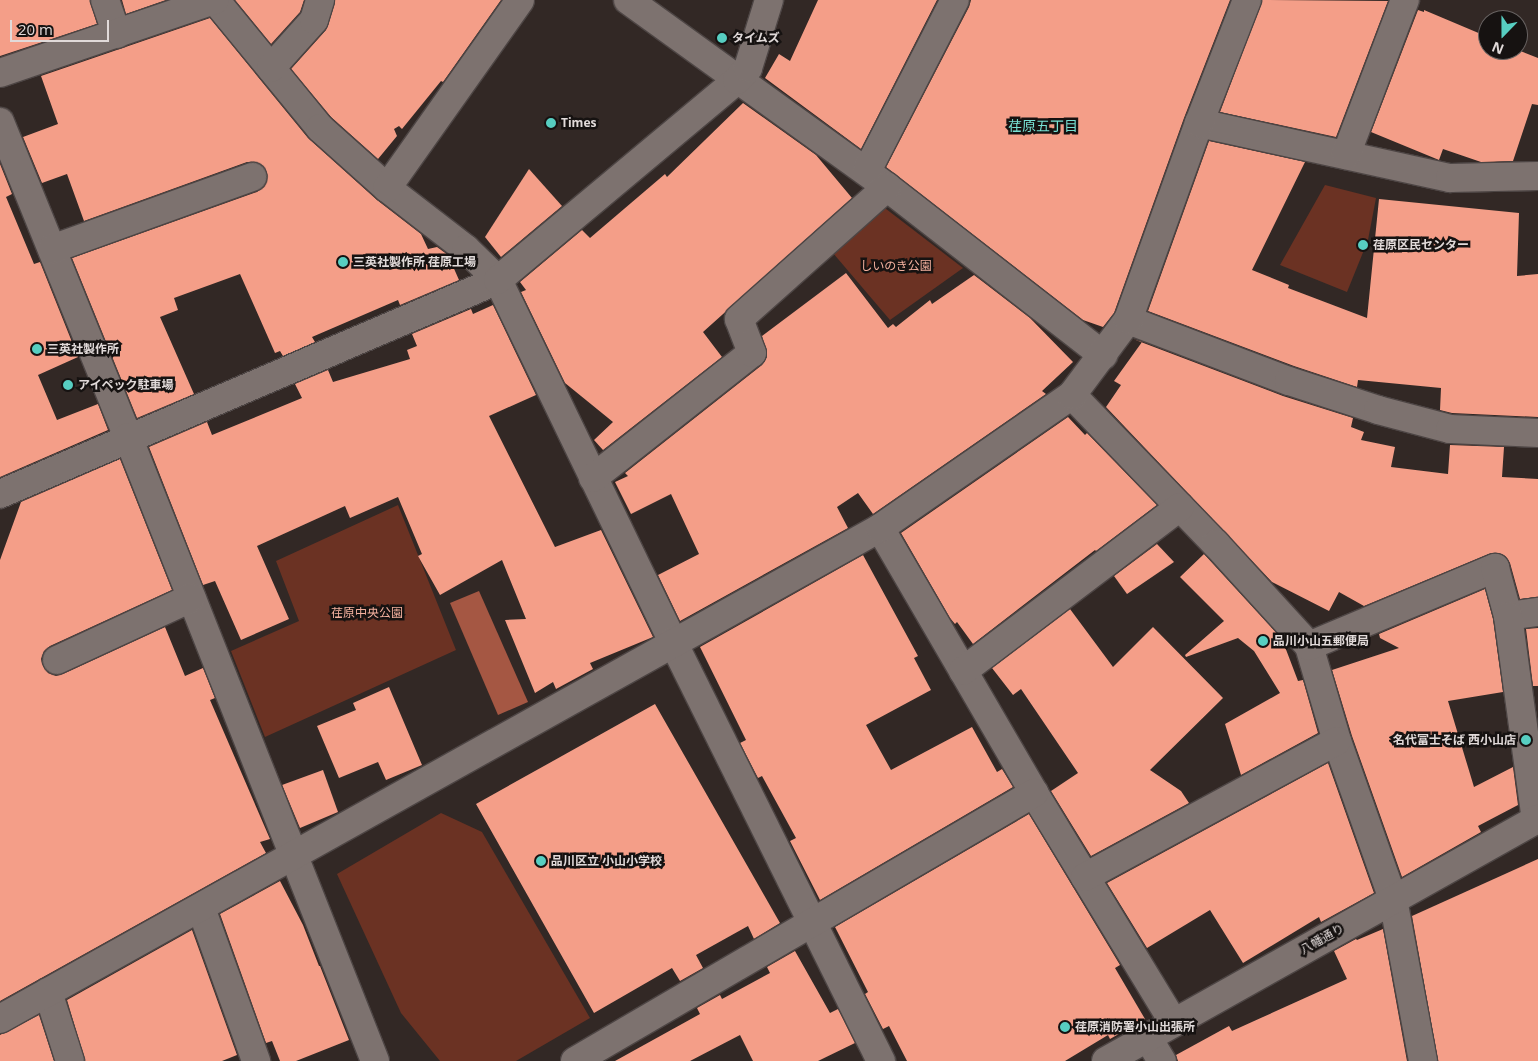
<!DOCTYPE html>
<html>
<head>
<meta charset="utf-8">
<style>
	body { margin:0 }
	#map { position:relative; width:1538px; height:1061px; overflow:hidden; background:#322825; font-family:"Open Sans","Noto Sans JP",sans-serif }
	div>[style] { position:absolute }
	.green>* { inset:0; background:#6b3223 }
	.water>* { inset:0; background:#a55743 }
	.building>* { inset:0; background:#f49e88 }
	.roads { filter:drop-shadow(1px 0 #4d4544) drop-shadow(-1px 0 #4d4544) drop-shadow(0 1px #4d4544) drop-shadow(0 -1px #4d4544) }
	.minor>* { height:28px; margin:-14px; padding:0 14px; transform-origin:14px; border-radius:14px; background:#7d726f }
	.dots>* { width:14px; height:14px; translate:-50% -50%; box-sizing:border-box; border:2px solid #161211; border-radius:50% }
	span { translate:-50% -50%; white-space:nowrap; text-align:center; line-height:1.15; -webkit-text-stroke:5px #161211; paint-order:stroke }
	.poi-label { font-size:12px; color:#e1dad9; font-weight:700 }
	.left { translate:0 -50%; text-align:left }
	.right { translate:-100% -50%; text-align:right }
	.park-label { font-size:12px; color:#f3b09e }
	.street-label { font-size:12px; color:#e1dad9 }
	.neighbourhood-label { font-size:14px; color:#78e1d4 }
	.north { position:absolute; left:1478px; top:10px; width:50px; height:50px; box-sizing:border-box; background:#161211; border:1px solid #676261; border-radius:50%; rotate:202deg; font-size:14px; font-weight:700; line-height:20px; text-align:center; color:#e1dad9 }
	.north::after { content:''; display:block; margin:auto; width:18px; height:22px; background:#57cec1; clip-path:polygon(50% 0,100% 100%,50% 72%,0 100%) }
	.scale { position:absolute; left:10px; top:20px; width:99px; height:22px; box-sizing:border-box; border:2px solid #e1dad9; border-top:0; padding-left:6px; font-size:15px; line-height:18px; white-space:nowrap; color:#e1dad9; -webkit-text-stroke:4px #161211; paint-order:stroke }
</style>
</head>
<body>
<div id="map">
	<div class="green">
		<i style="clip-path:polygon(1325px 185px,1376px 198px,1368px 240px,1347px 292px,1280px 265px)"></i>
		<i style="clip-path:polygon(877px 202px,963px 268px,890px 320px,827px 246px)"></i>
		<i style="clip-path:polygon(398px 505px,456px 650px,265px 737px,231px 651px,299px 621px,276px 561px)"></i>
		<i style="clip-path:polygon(441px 813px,482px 832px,590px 1018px,516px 1061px,440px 1061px,401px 1013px,337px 874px)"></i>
	</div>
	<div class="water">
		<i style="clip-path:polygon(479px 591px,528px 702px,498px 715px,450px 603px)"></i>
	</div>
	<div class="building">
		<i style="clip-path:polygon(0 0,90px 0,97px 24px,0 56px)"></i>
		<i style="clip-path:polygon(122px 0,166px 0,126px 14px)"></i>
		<i style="clip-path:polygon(235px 0,304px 0,300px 12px,271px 44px)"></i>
		<i style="clip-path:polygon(335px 0,501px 0,443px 82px,441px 81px,402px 129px,399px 126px,394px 129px,397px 136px,378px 159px,331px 117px,291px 69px,326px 30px)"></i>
		<i style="clip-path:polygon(818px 0,937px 0,861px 149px,765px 78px,779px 54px,790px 61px)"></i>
		<i style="clip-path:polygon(971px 0,1230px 0,1184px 118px,1114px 313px,1103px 327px,1083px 320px,886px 167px,969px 7px)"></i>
		<i style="clip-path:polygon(1262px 0,1388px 1px,1336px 137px,1220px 112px)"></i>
		<i style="clip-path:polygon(1418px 10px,1424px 12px,1424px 10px,1488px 37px,1488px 50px,1518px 50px,1538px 58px,1538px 105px,1532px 104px,1513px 161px,1481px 162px,1443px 149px,1439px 160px,1371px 132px)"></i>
		<i style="clip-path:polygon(210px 18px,308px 138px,377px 200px,421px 234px,428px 249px,437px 247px,448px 255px,459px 280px,400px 305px,398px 300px,312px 337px,315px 342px,283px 356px,280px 351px,275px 353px,240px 274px,174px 298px,178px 310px,160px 317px,194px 394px,137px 418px,72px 258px,257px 192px,264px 187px,267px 180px,266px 171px,262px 165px,255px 162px,247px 162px,84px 221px,67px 174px,42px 183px,23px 137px,58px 124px,41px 76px)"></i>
		<i style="clip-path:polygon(743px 103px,816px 155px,852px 198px,703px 332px,722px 357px,603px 450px,594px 440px,613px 422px,565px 383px,521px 292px,526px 290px,520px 282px,582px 230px,590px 238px,665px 174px,667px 177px)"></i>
		<i style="clip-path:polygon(1209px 141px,1305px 162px,1252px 270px,1289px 285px,1288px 288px,1367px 318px,1379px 199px,1519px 213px,1517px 276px,1538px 274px,1538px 417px,1452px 413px,1440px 410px,1441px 388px,1358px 380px,1357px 387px,1294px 366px,1148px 311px)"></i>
		<i style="clip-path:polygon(0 164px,12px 194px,6px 197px,34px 264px,40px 262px,78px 357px,38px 375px,57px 420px,98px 404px,108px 430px,0 477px)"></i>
		<i style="clip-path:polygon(529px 169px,562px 206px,501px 257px,485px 237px)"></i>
		<i style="clip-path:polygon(846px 273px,888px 328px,893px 324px,896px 327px,930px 300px,932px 304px,974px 275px,1030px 318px,1073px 362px,1042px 391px,1046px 394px,873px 514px,858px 493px,837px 507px,848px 528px,680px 621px,658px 575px,699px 554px,671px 494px,631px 514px,615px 482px,628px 476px,625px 473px,762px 365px,767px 357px,762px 336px)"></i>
		<i style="clip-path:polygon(493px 305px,536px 395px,489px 416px,555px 547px,601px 530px,653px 637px,590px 663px,593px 669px,556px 689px,553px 682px,535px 693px,505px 620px,526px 619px,502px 560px,440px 595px,418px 556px,422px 554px,398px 497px,350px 518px,345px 506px,257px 546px,289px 619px,241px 640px,215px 581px,203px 585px,149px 447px,207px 422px,212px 435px,302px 398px,295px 384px,328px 370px,333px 382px,410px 359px,407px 350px,417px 346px,412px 334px,471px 309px,473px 314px)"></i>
		<i style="clip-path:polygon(1133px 339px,1283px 396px,1353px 418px,1351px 427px,1364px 432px,1361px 440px,1395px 447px,1391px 467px,1448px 474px,1450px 445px,1504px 447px,1502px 477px,1538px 479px,1538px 597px,1520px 599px,1510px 563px,1505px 556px,1497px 553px,1489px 554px,1364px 606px,1339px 592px,1329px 611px,1272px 582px,1106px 407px,1121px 385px,1114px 381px,1142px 342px)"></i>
		<i style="clip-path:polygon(1068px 417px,1085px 435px,1087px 433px,1157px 505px,1096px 551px,1095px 550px,973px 644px,957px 622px,955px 624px,950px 618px,901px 533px)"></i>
		<i style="clip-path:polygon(120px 459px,172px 590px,50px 646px,44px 651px,41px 659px,43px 666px,48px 673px,56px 676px,63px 674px,165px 627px,185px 676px,203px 668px,215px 698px,210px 700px,270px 839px,260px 842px,266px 853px,0 1001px,0 560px,21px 502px)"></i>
		<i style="clip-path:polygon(1157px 544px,1174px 562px,1127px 594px,1114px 576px)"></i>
		<i style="clip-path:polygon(1204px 554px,1282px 639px,1298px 681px,1303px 680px,1318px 733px,1241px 775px,1225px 724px,1280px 693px,1254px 651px,1238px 638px,1186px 657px,1185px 655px,1224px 621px,1180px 577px)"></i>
		<i style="clip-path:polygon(863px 555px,918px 656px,914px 658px,931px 690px,866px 725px,891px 770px,972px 727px,997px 772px,1002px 769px,1013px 787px,820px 900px,790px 841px,796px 838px,762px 776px,758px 778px,740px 743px,746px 740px,700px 647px)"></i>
		<i style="clip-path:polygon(1485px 589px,1493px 619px,1503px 692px,1448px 701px,1474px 787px,1513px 767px,1518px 805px,1478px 826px,1481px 832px,1402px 877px,1352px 736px,1332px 670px,1399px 648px,1380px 638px,1379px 634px)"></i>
		<i style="clip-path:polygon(1070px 609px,1113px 667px,1153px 627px,1223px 698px,1150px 770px,1181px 791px,1189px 803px,1091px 856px,1051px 791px,1078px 773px,1021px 689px,1013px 695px,992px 668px)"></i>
		<i style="clip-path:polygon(1538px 628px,1538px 686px,1533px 686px,1526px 629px)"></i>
		<i style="clip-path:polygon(389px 687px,422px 765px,386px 780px,378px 762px,339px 778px,317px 726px,356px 710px,353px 703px)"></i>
		<i style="clip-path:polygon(655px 704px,780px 923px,754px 939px,748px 926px,696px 955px,703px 968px,680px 981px,672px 968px,594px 1013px,476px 804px)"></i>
		<i style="clip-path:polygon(1328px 763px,1374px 893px,1321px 922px,1319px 917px,1243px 963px,1210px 910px,1147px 948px,1107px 883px)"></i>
		<i style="clip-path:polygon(323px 770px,338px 812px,300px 828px,282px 785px)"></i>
		<i style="clip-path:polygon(1029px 814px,1120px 965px,1115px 968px,1145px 1019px,1110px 1039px,1108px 1035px,1065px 1061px,907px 1061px,889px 1026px,883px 1029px,865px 994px,868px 992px,835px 927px)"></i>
		<i style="clip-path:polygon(1538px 859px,1538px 1061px,1438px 1061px,1412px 916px)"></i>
		<i style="clip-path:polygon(280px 881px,303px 925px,319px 966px,320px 966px,349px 1040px,296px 1061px,280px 1061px,272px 1041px,266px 1043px,220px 914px)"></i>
		<i style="clip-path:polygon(1383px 929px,1407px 1061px,1178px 1061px,1176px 1055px,1229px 1026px,1232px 1031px,1347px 979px,1334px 951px,1356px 939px,1357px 940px)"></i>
		<i style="clip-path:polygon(192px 930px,237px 1055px,222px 1061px,85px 1061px,67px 1000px)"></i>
		<i style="clip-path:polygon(795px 951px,830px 1013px,838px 1009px,855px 1043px,818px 1061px,753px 1061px,740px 1035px,690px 1061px,615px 1061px,700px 1014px,697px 1008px,720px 995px,722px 999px,770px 973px,767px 967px)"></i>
		<i style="clip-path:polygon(39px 1015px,54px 1061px,0 1061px,0 1035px)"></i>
	</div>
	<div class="roads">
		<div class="minor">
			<i style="left:105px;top:0;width:36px;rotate:71deg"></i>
			<i style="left:215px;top:0;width:166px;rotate:50.6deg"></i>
			<i style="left:320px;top:128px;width:90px;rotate:41.8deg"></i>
			<i style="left:387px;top:188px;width:100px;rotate:37.7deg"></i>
			<i style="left:466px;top:249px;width:45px;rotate:44.1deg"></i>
			<i style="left:498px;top:280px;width:402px;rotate:64.2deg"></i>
			<i style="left:673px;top:642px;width:468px;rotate:63.6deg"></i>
			<i style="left:628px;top:0;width:319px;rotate:35.8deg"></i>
			<i style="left:887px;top:187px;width:274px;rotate:37.9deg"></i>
			<i style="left:271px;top:68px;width:64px;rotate:-48.1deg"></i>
			<i style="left:314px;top:20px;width:21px;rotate:-73deg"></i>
			<i style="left:0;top:73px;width:227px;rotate:-18.8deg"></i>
			<i style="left:0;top:122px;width:340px;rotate:67.9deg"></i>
			<i style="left:128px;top:437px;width:671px;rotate:68.4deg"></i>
			<i style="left:1199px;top:123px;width:257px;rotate:12.4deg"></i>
			<i style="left:1450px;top:178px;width:88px;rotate:-1.3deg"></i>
			<i style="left:1346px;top:155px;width:166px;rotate:-69.2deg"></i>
			<i style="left:867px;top:171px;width:192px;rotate:-62.8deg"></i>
			<i style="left:387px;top:188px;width:230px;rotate:-54.7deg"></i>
			<i style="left:52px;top:249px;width:213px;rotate:-19.8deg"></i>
			<i style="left:1128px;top:320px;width:172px;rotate:20.8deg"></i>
			<i style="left:1289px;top:381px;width:94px;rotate:18deg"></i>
			<i style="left:1378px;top:410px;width:74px;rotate:14.8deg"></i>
			<i style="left:1450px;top:429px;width:88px;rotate:2.6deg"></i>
			<i style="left:1072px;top:395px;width:207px;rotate:46deg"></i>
			<i style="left:1216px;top:544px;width:138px;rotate:47.6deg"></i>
			<i style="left:1309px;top:646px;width:99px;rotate:73.6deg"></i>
			<i style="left:1337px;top:741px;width:168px;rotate:70.5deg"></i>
			<i style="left:1393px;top:899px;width:165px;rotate:79.5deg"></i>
			<i style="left:593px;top:478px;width:202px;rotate:-38.2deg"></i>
			<i style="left:752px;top:353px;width:36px;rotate:-111deg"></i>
			<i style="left:739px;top:319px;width:198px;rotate:-41.7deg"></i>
			<i style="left:0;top:494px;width:542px;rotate:-23.25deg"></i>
			<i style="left:498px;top:280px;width:312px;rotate:-39.9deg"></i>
			<i style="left:737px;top:80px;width:16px;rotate:-47deg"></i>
			<i style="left:748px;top:68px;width:71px;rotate:-72.8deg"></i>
			<i style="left:880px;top:528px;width:306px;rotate:59.8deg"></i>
			<i style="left:1034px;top:793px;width:269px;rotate:58.7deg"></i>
			<i style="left:1508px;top:616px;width:30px;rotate:-8deg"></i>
			<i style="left:1309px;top:646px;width:202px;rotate:-22.8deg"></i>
			<i style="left:1495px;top:568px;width:50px;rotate:74.8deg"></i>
			<i style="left:1508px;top:616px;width:206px;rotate:82.2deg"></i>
			<i style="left:57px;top:660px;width:148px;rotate:-24.8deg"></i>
			<i style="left:963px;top:671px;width:272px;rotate:-37.1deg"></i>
			<i style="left:1085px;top:877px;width:286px;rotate:-28.4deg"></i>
			<i style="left:201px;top:908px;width:163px;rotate:70.2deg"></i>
			<i style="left:48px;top:992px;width:72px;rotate:72.3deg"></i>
			<i style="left:0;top:1019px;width:1008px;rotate:-29.16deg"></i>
			<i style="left:880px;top:528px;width:234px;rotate:-34.7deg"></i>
			<i style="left:1072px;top:395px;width:94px;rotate:-53.3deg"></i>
			<i style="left:1128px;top:320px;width:209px;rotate:-70.2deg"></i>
			<i style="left:1199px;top:123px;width:132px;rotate:-68.7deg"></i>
			<i style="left:1148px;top:1038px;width:27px;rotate:59deg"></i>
			<i style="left:575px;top:1061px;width:532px;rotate:-30.28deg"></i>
			<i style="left:1106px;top:1061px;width:495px;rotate:-29.3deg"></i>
		</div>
	</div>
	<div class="dots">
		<i style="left:722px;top:38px;background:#57cec1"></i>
		<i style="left:551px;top:123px;background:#57cec1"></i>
		<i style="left:1363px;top:245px;background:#57cec1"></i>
		<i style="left:343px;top:262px;background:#57cec1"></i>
		<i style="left:37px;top:349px;background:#57cec1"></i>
		<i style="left:68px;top:385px;background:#57cec1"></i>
		<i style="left:1263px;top:641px;background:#57cec1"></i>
		<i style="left:1526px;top:740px;background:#57cec1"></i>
		<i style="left:541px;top:861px;background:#57cec1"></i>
		<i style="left:1065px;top:1027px;background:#57cec1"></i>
	</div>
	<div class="poi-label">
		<span class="left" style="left:732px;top:38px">タイムズ</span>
		<span class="left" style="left:561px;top:123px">Times</span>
		<span class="left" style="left:1373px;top:245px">荏原区民センター</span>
		<span class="left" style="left:353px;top:262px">三英社製作所 荏原工場</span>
		<span class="left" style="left:47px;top:349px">三英社製作所</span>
		<span class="left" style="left:78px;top:385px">アイペック駐車場</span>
		<span class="left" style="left:1273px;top:641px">品川小山五郵便局</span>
		<span class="right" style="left:1516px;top:740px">名代富士そば 西小山店</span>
		<span class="left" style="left:551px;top:861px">品川区立 小山小学校</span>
		<span class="left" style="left:1075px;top:1027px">荏原消防署小山出張所</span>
	</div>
	<div class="park-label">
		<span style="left:896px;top:266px">しいのき公園</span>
		<span style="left:367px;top:613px">荏原中央公園</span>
	</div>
	<div class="street-label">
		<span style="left:1322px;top:939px;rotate:-29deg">八幡通り</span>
	</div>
	<div class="neighbourhood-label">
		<span style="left:1043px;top:126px">荏原五丁目</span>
	</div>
	<div class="north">N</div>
	<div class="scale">20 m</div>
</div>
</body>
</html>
